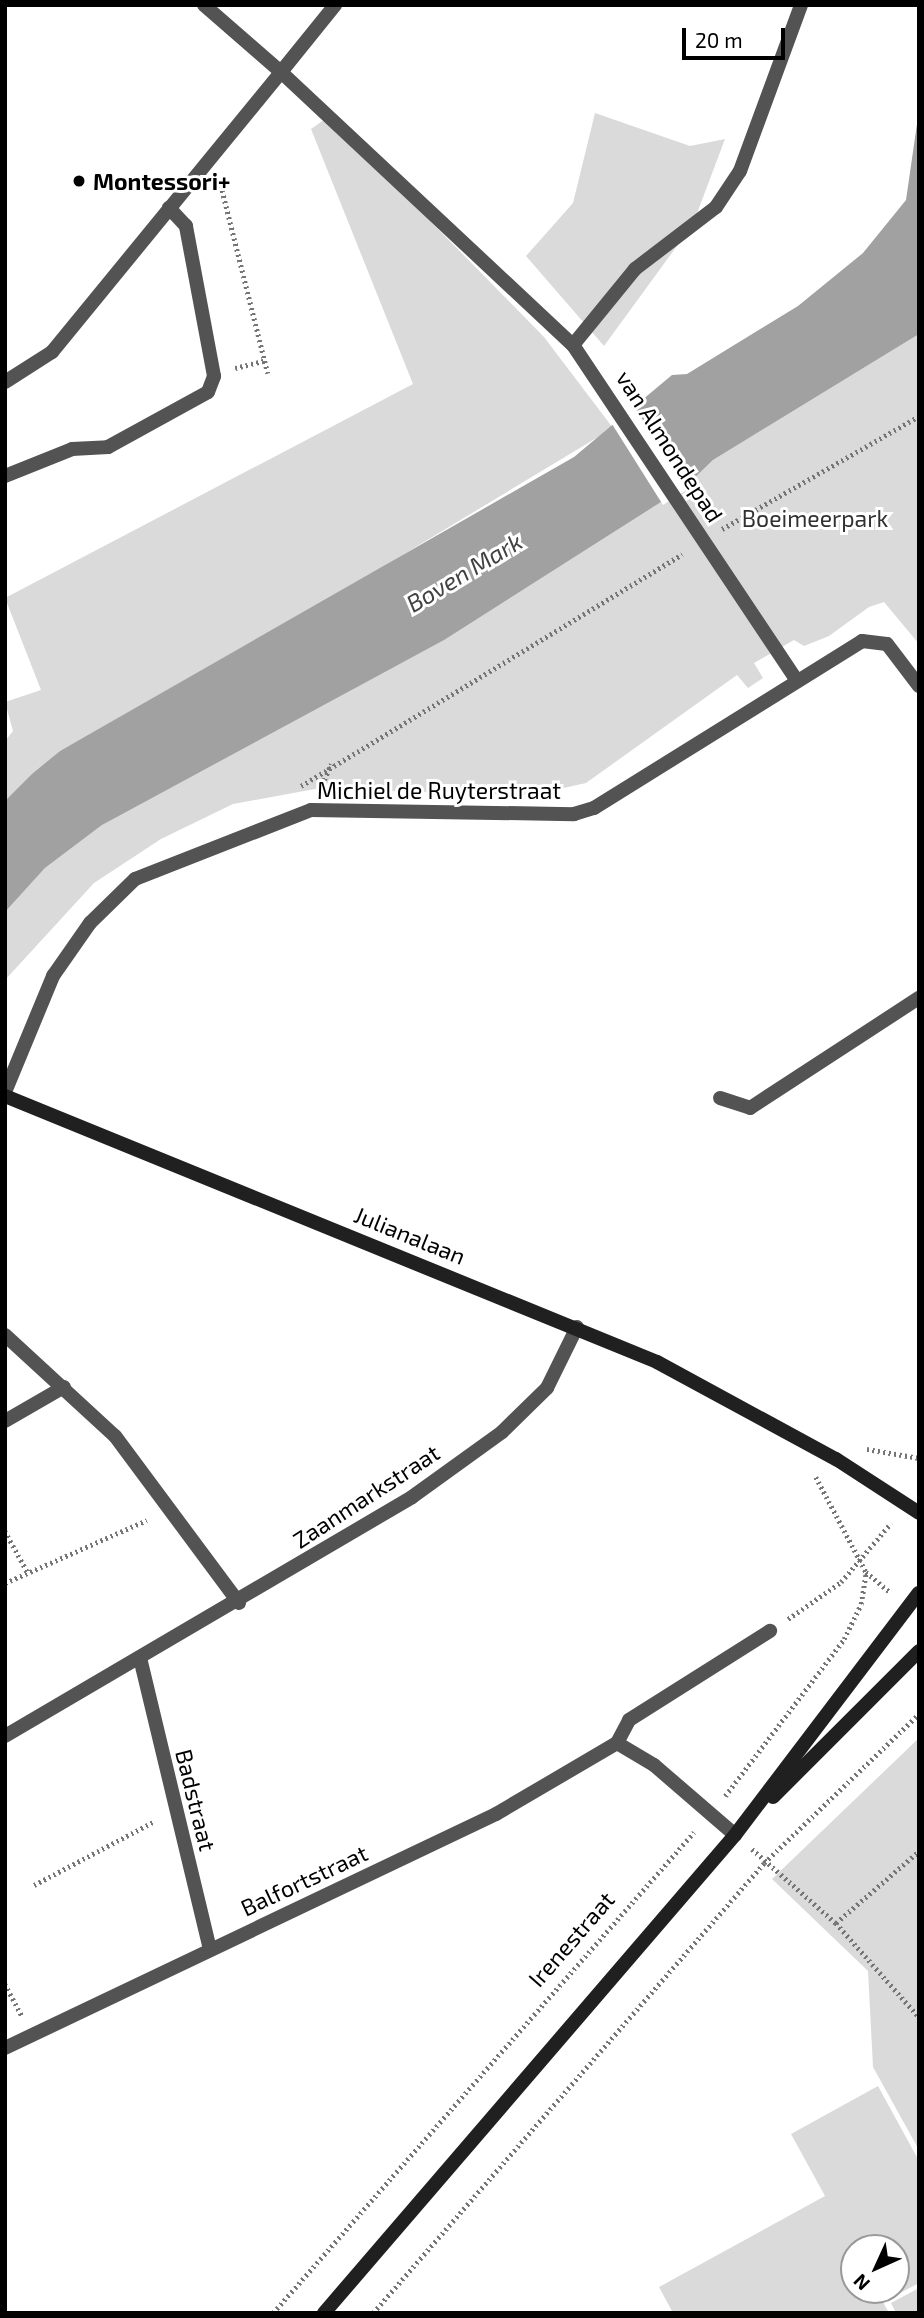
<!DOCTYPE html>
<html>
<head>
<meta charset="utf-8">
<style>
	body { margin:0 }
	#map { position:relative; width:924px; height:2318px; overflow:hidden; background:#fff; font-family:"Exo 2",sans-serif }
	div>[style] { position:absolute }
	.green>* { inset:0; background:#dadada }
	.water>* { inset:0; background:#a1a1a1 }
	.pier>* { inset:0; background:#fff }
	.path>* { height:4.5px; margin-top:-2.25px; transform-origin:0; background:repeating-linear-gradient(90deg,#757575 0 2px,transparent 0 5.5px) }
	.service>* { height:14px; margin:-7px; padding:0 7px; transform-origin:7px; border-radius:7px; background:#535353 }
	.minor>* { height:14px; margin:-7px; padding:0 7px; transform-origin:7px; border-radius:7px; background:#535353 }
	.secondary>* { height:14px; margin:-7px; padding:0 7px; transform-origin:7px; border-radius:7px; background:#202020 }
	.dots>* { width:19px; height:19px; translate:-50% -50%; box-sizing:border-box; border:4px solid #fff; border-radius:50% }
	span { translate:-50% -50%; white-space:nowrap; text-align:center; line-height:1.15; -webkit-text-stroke:6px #fff; paint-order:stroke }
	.poi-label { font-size:23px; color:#000; font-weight:700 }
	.left { translate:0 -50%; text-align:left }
	.street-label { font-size:23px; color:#000 }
	.park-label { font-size:23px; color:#313131 }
	.water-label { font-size:24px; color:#424242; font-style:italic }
	.frame { position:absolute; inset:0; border:7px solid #000; pointer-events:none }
	.north { position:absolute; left:840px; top:2234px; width:70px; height:70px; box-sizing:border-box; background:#fff; border:2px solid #999; border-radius:50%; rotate:225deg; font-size:19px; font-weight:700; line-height:28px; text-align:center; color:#000 }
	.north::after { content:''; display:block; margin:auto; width:24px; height:32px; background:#000; clip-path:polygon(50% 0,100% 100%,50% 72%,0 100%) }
	.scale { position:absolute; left:682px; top:28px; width:103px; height:32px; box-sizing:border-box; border:4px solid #000; border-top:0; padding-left:9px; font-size:21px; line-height:24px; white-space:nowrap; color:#000; -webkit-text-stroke:5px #fff; paint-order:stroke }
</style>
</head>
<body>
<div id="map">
	<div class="green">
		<i style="clip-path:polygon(595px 113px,690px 146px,725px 139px,693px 224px,604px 346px,526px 256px,573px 203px)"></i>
		<i style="clip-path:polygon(328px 117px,544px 337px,613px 428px,240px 653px,60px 751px,5px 801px,5px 741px,13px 731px,5px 702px,41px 690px,5px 598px,413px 384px,311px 129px)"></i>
		<i style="clip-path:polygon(919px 334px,919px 644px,884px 602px,869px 607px,829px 636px,804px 646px,794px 640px,754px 663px,763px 678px,748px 688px,737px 675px,586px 783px,532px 795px,315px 789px,233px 804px,161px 839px,94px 883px,5px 980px,5px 912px,45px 868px,102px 825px,686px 486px,713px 460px)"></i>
		<i style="clip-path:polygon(919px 1738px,919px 2150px,873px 2067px,868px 1971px,772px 1879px)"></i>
		<i style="clip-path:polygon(evenodd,878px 2086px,919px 2161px,919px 2283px,883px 2302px,889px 2313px,673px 2313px,659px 2287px,825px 2196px,791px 2134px,878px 2086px,854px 2248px,896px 2248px,896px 2290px,854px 2290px,854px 2248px)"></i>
		<i style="clip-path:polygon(919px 2288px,919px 2313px,896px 2313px,891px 2303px)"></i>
	</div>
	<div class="water">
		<i style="clip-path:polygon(919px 110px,919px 334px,713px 460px,686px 486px,444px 640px,102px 825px,45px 868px,5px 912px,5px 801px,32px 774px,60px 751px,574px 457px,672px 375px,687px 374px,798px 306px,863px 253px,906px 200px)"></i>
	</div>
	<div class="pier">
		<i style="clip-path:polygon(633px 405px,688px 489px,663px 505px,612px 424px)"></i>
	</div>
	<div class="path">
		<i style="left:221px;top:185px;width:194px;rotate:76deg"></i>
		<i style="left:235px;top:368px;width:32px;rotate:-14deg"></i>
		<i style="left:722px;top:529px;width:227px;rotate:-29.8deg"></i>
		<i style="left:322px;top:785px;width:23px;rotate:-67deg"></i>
		<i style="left:301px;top:786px;width:446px;rotate:-31.3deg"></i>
		<i style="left:867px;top:1449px;width:53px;rotate:9.8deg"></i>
		<i style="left:816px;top:1477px;width:107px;rotate:62.2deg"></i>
		<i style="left:866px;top:1572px;width:31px;rotate:40deg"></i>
		<i style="left:5px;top:1531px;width:46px;rotate:61.2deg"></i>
		<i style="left:5px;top:1583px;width:155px;rotate:-23.9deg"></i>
		<i style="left:788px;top:1619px;width:65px;rotate:-34.9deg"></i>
		<i style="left:841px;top:1582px;width:77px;rotate:-49.7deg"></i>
		<i style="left:725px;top:1796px;width:197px;rotate:-52.8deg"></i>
		<i style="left:844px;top:1639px;width:39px;rotate:-64deg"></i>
		<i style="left:861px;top:1604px;width:32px;rotate:-81deg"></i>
		<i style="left:752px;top:1849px;width:112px;rotate:41.4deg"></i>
		<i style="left:836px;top:1923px;width:125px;rotate:48.6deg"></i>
		<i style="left:34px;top:1885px;width:137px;rotate:-27.9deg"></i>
		<i style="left:836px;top:1923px;width:110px;rotate:-40.9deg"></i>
		<i style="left:5px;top:1984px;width:36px;rotate:62deg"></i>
		<i style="left:273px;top:2313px;width:639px;rotate:-48.81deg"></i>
		<i style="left:373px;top:2313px;width:596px;rotate:-49.01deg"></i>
		<i style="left:764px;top:1863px;width:215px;rotate:-43.9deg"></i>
	</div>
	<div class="service">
		<i style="left:5px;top:476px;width:72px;rotate:-21.9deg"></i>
		<i style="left:72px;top:449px;width:36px;rotate:-3deg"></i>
		<i style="left:108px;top:447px;width:114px;rotate:-28.8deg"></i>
		<i style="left:208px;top:392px;width:17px;rotate:-69deg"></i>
		<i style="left:214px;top:376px;width:153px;rotate:-100.6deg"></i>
		<i style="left:186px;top:226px;width:25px;rotate:-133deg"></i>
	</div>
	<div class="minor">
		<i style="left:204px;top:5px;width:102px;rotate:41deg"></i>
		<i style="left:281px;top:72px;width:86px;rotate:-51.1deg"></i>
		<i style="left:573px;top:345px;width:98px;rotate:-50.8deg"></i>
		<i style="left:635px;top:269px;width:102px;rotate:-37.4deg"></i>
		<i style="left:716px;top:207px;width:43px;rotate:-56.3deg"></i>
		<i style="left:740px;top:171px;width:177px;rotate:-69.8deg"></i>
		<i style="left:5px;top:382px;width:56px;rotate:-32.6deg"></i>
		<i style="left:52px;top:352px;width:362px;rotate:-50.7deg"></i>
		<i style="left:281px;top:72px;width:400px;rotate:43.1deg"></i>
		<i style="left:573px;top:345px;width:402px;rotate:56.3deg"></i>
		<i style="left:5px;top:1092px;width:126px;rotate:-67.5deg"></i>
		<i style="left:53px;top:976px;width:65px;rotate:-55.1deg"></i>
		<i style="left:90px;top:923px;width:63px;rotate:-44.4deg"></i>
		<i style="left:135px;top:879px;width:189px;rotate:-21.4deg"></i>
		<i style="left:311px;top:810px;width:263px;rotate:0.9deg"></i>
		<i style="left:574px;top:814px;width:21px;rotate:-17deg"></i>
		<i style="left:594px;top:808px;width:316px;rotate:-31.9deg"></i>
		<i style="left:862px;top:641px;width:25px;rotate:7deg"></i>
		<i style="left:887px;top:644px;width:53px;rotate:52.7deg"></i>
		<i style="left:720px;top:1098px;width:32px;rotate:18deg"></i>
		<i style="left:750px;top:1108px;width:202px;rotate:-33.1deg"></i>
		<i style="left:5px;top:1335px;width:149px;rotate:42.6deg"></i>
		<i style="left:115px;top:1436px;width:208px;rotate:53.4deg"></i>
		<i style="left:5px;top:1421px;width:68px;rotate:-30deg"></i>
		<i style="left:141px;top:1662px;width:295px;rotate:76.5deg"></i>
		<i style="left:5px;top:1736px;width:472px;rotate:-30.4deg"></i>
		<i style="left:412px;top:1497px;width:111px;rotate:-35.8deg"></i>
		<i style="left:502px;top:1432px;width:63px;rotate:-44.4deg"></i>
		<i style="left:547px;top:1388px;width:68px;rotate:-63.8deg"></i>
		<i style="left:617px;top:1743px;width:26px;rotate:-62deg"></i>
		<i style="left:629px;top:1720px;width:167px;rotate:-32.3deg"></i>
		<i style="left:5px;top:2048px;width:544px;rotate:-25.48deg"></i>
		<i style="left:496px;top:1814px;width:140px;rotate:-30.4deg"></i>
		<i style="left:617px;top:1743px;width:43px;rotate:30.7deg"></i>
		<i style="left:654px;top:1765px;width:107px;rotate:40.8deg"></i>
	</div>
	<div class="secondary">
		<i style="left:5px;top:1096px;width:704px;rotate:22.19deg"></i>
		<i style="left:657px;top:1362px;width:204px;rotate:28.5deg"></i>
		<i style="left:836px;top:1459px;width:99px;rotate:33deg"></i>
		<i style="left:773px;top:1797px;width:206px;rotate:-45deg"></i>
		<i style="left:324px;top:2313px;width:630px;rotate:-49.31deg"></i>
		<i style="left:735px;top:1835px;width:304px;rotate:-52.8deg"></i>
	</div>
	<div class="dots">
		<i style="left:79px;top:181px;background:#000"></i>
	</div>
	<div class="poi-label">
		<span class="left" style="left:93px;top:181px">Montessori+</span>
	</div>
	<div class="street-label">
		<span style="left:670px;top:446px;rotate:57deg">van Almondepad</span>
		<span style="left:439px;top:790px">Michiel de Ruyterstraat</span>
		<span style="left:410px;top:1235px;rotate:22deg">Julianalaan</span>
		<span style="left:366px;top:1496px;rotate:-33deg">Zaanmarkstraat</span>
		<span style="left:196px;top:1800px;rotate:76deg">Badstraat</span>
		<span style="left:304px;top:1880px;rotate:-25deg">Balfortstraat</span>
		<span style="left:571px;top:1939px;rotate:-49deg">Irenestraat</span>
	</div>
	<div class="park-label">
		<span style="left:815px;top:518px">Boeimeerpark</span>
	</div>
	<div class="water-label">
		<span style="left:464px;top:572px;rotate:-31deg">Boven Mark</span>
	</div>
	<div class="frame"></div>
	<div class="north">N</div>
	<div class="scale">20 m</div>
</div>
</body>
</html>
